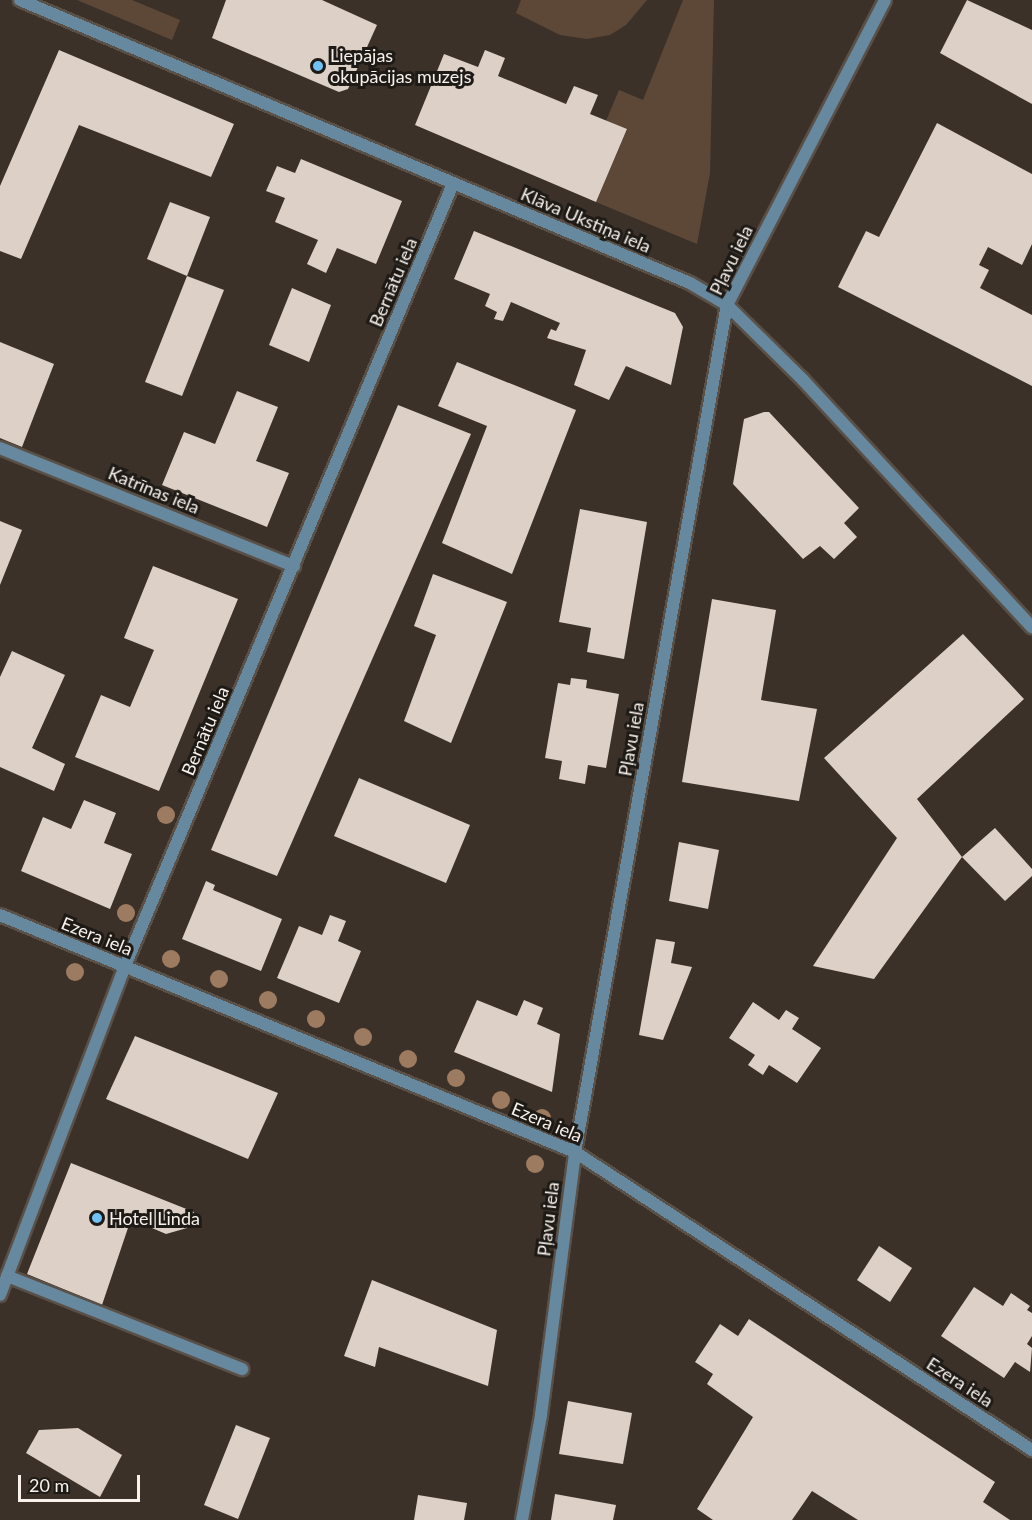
<!DOCTYPE html>
<html>
<head>
<meta charset="utf-8">
<style>
	body { margin:0 }
	#map { position:relative; width:1032px; height:1520px; overflow:hidden; background:#3b3129; font-family:Lato,sans-serif }
	div>[style] { position:absolute }
	.green>* { inset:0; background:#5d4838 }
	.building>* { inset:0; background:#ddd0c6 }
	.roads { filter:drop-shadow(2px 0 #595048) drop-shadow(-2px 0 #595048) drop-shadow(0 2px #595048) drop-shadow(0 -2px #595048) }
	.service>* { height:12px; margin:-6px; padding:0 6px; transform-origin:6px; border-radius:6px; background:#67899f }
	.minor>* { height:12px; margin:-6px; padding:0 6px; transform-origin:6px; border-radius:6px; background:#67899f }
	.tertiary>* { height:12px; margin:-6px; padding:0 6px; transform-origin:6px; border-radius:6px; background:#67899f }
	.trees>* { width:18px; height:18px; margin:-9px; border-radius:50%; background:#9d7b61 }
	.dots>* { width:16px; height:16px; translate:-50% -50%; box-sizing:border-box; border:3px solid #1e1a16; border-radius:50% }
	span { translate:-50% -50%; white-space:nowrap; text-align:center; line-height:1.15; -webkit-text-stroke:6px #1e1a16; paint-order:stroke }
	.poi-label { font-size:18px; color:#f8f1ec }
	.left { translate:0 -50%; text-align:left }
	.street-label { font-size:18px; color:#f8f1ec }
	.scale { position:absolute; left:18px; top:1475px; width:122px; height:27px; box-sizing:border-box; border:3px solid #f8f1ec; border-top:0; padding-left:8px; font-size:18px; line-height:21px; white-space:nowrap; color:#f8f1ec; -webkit-text-stroke:4px #1e1a16; paint-order:stroke }
</style>
</head>
<body>
<div id="map">
	<div class="green">
		<i style="clip-path:polygon(77px 0,132px 0,180px 20px,172px 40px)"></i>
		<i style="clip-path:polygon(521px 0,647px 0,626px 25px,610px 35px,587px 39px,560px 35px,516px 13px)"></i>
		<i style="clip-path:polygon(683px 0,714px 0,710px 173px,697px 244px,596px 202px,627px 130px,606px 121px,619px 90px,643px 100px)"></i>
	</div>
	<div class="building">
		<i style="clip-path:polygon(226px 0,322px 0,377px 25px,348px 89px,339px 92px,212px 38px)"></i>
		<i style="clip-path:polygon(967px 0,1032px 30px,1032px 104px,940px 53px)"></i>
		<i style="clip-path:polygon(59px 50px,234px 124px,211px 177px,79px 125px,21px 259px,0 251px,0 186px)"></i>
		<i style="clip-path:polygon(485px 50px,505px 58px,498px 76px,566px 104px,574px 86px,598px 95px,590px 114px,627px 129px,596px 202px,415px 125px,444px 54px,478px 67px)"></i>
		<i style="clip-path:polygon(937px 123px,1032px 174px,1032px 244px,1022px 265px,988px 247px,979px 265px,989px 270px,980px 288px,1032px 315px,1032px 386px,838px 287px,866px 231px,879px 237px)"></i>
		<i style="clip-path:polygon(301px 159px,402px 201px,376px 264px,337px 248px,326px 273px,307px 264px,318px 240px,275px 222px,285px 198px,266px 191px,277px 166px,295px 173px)"></i>
		<i style="clip-path:polygon(170px 202px,210px 217px,187px 276px,147px 259px)"></i>
		<i style="clip-path:polygon(474px 231px,675px 313px,683px 327px,671px 385px,626px 366px,609px 400px,574px 385px,586px 350px,547px 338px,551px 329px,556px 331px,560px 323px,511px 302px,503px 321px,494px 319px,497px 312px,485px 306px,490px 294px,454px 279px)"></i>
		<i style="clip-path:polygon(187px 276px,224px 290px,182px 396px,145px 382px)"></i>
		<i style="clip-path:polygon(292px 288px,331px 305px,309px 362px,269px 345px)"></i>
		<i style="clip-path:polygon(0 342px,54px 364px,22px 447px,0 438px)"></i>
		<i style="clip-path:polygon(457px 362px,576px 410px,512px 574px,442px 543px,487px 426px,438px 406px)"></i>
		<i style="clip-path:polygon(237px 391px,278px 407px,256px 461px,289px 473px,267px 527px,162px 485px,184px 432px,215px 444px)"></i>
		<i style="clip-path:polygon(398px 405px,471px 434px,277px 876px,211px 850px)"></i>
		<i style="clip-path:polygon(764px 412px,769px 412px,859px 508px,844px 523px,857px 537px,834px 559px,820px 546px,803px 559px,733px 484px,744px 419px)"></i>
		<i style="clip-path:polygon(580px 509px,647px 522px,624px 659px,587px 652px,591px 628px,559px 622px)"></i>
		<i style="clip-path:polygon(0 521px,22px 530px,0 585px)"></i>
		<i style="clip-path:polygon(153px 566px,238px 599px,159px 791px,75px 757px,101px 695px,130px 707px,154px 650px,124px 638px)"></i>
		<i style="clip-path:polygon(433px 574px,507px 602px,451px 743px,404px 721px,436px 635px,414px 626px)"></i>
		<i style="clip-path:polygon(712px 599px,776px 610px,761px 700px,817px 709px,799px 801px,682px 782px)"></i>
		<i style="clip-path:polygon(963px 634px,1024px 699px,917px 799px,962px 857px,874px 979px,813px 966px,897px 838px,824px 758px)"></i>
		<i style="clip-path:polygon(12px 651px,65px 675px,32px 748px,65px 764px,54px 791px,0 767px,0 677px)"></i>
		<i style="clip-path:polygon(571px 678px,587px 680px,586px 688px,619px 694px,606px 768px,588px 765px,585px 784px,559px 779px,562px 761px,545px 758px,558px 683px,570px 685px)"></i>
		<i style="clip-path:polygon(359px 778px,470px 825px,446px 883px,334px 836px)"></i>
		<i style="clip-path:polygon(84px 800px,116px 813px,104px 843px,132px 854px,110px 909px,21px 871px,43px 817px,71px 829px)"></i>
		<i style="clip-path:polygon(995px 828px,1032px 869px,1032px 876px,1005px 901px,962px 857px)"></i>
		<i style="clip-path:polygon(679px 842px,719px 850px,708px 909px,669px 901px)"></i>
		<i style="clip-path:polygon(206px 881px,215px 885px,213px 890px,282px 919px,261px 971px,182px 939px)"></i>
		<i style="clip-path:polygon(330px 915px,346px 921px,338px 941px,361px 951px,339px 1003px,277px 978px,299px 926px,322px 935px)"></i>
		<i style="clip-path:polygon(656px 939px,675px 942px,671px 963px,692px 967px,663px 1040px,639px 1035px)"></i>
		<i style="clip-path:polygon(477px 1000px,517px 1016px,524px 1000px,543px 1008px,537px 1024px,560px 1034px,552px 1092px,454px 1052px)"></i>
		<i style="clip-path:polygon(753px 1002px,779px 1020px,786px 1010px,799px 1018px,792px 1029px,821px 1048px,797px 1083px,769px 1065px,763px 1075px,748px 1065px,755px 1055px,729px 1038px)"></i>
		<i style="clip-path:polygon(135px 1036px,278px 1093px,248px 1159px,106px 1099px)"></i>
		<i style="clip-path:polygon(71px 1163px,194px 1212px,187px 1228px,166px 1234px,131px 1219px,102px 1305px,27px 1274px)"></i>
		<i style="clip-path:polygon(879px 1246px,912px 1268px,890px 1302px,857px 1280px)"></i>
		<i style="clip-path:polygon(372px 1280px,497px 1330px,488px 1386px,379px 1347px,375px 1367px,344px 1356px)"></i>
		<i style="clip-path:polygon(974px 1287px,1003px 1306px,1011px 1293px,1030px 1306px,1027px 1310px,1032px 1313px,1032px 1336px,1027px 1344px,1032px 1348px,1030px 1372px,1015px 1362px,1004px 1378px,941px 1336px)"></i>
		<i style="clip-path:polygon(749px 1319px,995px 1482px,983px 1502px,1010px 1520px,858px 1520px,812px 1491px,792px 1520px,713px 1520px,697px 1509px,753px 1417px,707px 1384px,713px 1374px,695px 1362px,720px 1324px,738px 1336px)"></i>
		<i style="clip-path:polygon(568px 1401px,632px 1413px,623px 1464px,559px 1454px)"></i>
		<i style="clip-path:polygon(236px 1425px,270px 1438px,238px 1519px,204px 1505px)"></i>
		<i style="clip-path:polygon(78px 1428px,122px 1455px,100px 1497px,26px 1453px,39px 1430px)"></i>
		<i style="clip-path:polygon(555px 1494px,616px 1505px,613px 1520px,551px 1520px)"></i>
		<i style="clip-path:polygon(418px 1495px,467px 1503px,464px 1520px,414px 1520px)"></i>
	</div>
	<div class="roads">
		<div class="service">
			<i style="left:7px;top:1276px;width:253px;rotate:21.6deg"></i>
		</div>
		<div class="minor">
			<i style="left:0;top:448px;width:317px;rotate:21.9deg"></i>
			<i style="left:0;top:1295px;width:352px;rotate:-69.2deg"></i>
			<i style="left:125px;top:966px;width:848px;rotate:-67.25deg"></i>
			<i style="left:522px;top:1520px;width:107px;rotate:-79.7deg"></i>
			<i style="left:541px;top:1415px;width:265px;rotate:-82.6deg"></i>
			<i style="left:575px;top:1152px;width:861px;rotate:-79.83deg"></i>
			<i style="left:727px;top:305px;width:343px;rotate:-62.6deg"></i>
		</div>
		<div class="tertiary">
			<i style="left:20px;top:0;width:727px;rotate:22.9deg"></i>
			<i style="left:690px;top:283px;width:43px;rotate:30.7deg"></i>
			<i style="left:727px;top:305px;width:107px;rotate:44.6deg"></i>
			<i style="left:803px;top:380px;width:337px;rotate:47.2deg"></i>
			<i style="left:0;top:915px;width:622px;rotate:22.4deg"></i>
			<i style="left:575px;top:1152px;width:546px;rotate:33.11deg"></i>
		</div>
	</div>
	<div class="trees">
		<i style="left:166px;top:815px"></i>
		<i style="left:126px;top:913px"></i>
		<i style="left:171px;top:959px"></i>
		<i style="left:75px;top:972px"></i>
		<i style="left:219px;top:979px"></i>
		<i style="left:268px;top:1000px"></i>
		<i style="left:316px;top:1019px"></i>
		<i style="left:363px;top:1037px"></i>
		<i style="left:408px;top:1059px"></i>
		<i style="left:456px;top:1078px"></i>
		<i style="left:501px;top:1100px"></i>
		<i style="left:542px;top:1118px"></i>
		<i style="left:535px;top:1164px"></i>
	</div>
	<div class="dots">
		<i style="left:318px;top:66px;background:#70c2f4"></i>
		<i style="left:97px;top:1218px;background:#70c2f4"></i>
	</div>
	<div class="poi-label">
		<span class="left" style="left:330px;top:66px">Liepājas<br>okupācijas muzejs</span>
		<span class="left" style="left:109px;top:1218px">Hotel Linda</span>
	</div>
	<div class="street-label">
		<span style="left:586px;top:220px;rotate:23deg">Klāva Ukstiņa iela</span>
		<span style="left:731px;top:260px;rotate:-64deg">Pļavu iela</span>
		<span style="left:393px;top:282px;rotate:-67deg">Bernātu iela</span>
		<span style="left:154px;top:490px;rotate:22deg">Katrīnas iela</span>
		<span style="left:205px;top:731px;rotate:-67deg">Bernātu iela</span>
		<span style="left:631px;top:739px;rotate:-80deg">Pļavu iela</span>
		<span style="left:97px;top:936px;rotate:22deg">Ezera iela</span>
		<span style="left:547px;top:1122px;rotate:23deg">Ezera iela</span>
		<span style="left:548px;top:1219px;rotate:-83deg">Pļavu iela</span>
		<span style="left:960px;top:1382px;rotate:33deg">Ezera iela</span>
	</div>
	<div class="scale">20 m</div>
</div>
</body>
</html>
